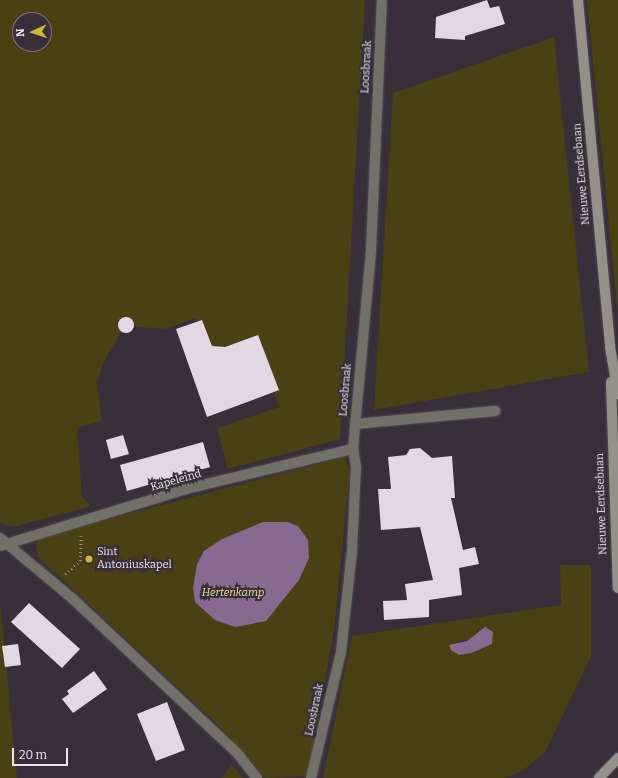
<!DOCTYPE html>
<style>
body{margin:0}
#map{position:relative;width:618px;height:778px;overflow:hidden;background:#372f39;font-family:Bitter,serif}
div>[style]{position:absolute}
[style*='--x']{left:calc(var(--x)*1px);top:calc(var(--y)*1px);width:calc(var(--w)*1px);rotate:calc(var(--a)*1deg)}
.green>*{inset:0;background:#494014}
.water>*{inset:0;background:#88698f}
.building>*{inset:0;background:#e2d7e4}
.round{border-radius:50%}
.path>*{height:2.5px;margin-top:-1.25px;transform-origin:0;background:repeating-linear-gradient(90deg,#918b93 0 1px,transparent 0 4px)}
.roads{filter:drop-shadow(0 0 1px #544c56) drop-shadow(0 0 1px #544c56)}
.minor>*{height:10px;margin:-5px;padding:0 5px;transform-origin:5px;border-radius:5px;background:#717069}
.secondary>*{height:10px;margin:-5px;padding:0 5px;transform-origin:5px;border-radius:5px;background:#949288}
.dots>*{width:11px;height:11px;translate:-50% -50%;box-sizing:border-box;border:2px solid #372f39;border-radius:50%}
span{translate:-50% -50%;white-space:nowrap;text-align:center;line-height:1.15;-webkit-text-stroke:4px #372f39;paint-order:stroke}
.street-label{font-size:11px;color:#ebe6ec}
.poi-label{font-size:11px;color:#ebe6ec}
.left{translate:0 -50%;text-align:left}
.park-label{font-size:11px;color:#efe094;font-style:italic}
.north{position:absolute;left:12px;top:12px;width:40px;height:40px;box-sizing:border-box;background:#372f39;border:1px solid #7f7881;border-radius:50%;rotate:267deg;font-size:11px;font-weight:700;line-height:16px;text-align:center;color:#ebe6ec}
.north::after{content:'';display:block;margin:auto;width:14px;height:18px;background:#cfb837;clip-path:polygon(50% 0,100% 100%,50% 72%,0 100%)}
.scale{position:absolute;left:12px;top:748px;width:56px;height:18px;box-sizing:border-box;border:2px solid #ebe6ec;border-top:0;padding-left:5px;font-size:12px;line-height:14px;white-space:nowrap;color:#ebe6ec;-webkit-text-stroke:3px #372f39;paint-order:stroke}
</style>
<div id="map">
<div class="green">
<i style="clip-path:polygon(evenodd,0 0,365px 0,340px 439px,228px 469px,217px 428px,279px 407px,257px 345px,210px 361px,196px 318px,165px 329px,125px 326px,103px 363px,97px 384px,102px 421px,77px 428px,82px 497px,91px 506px,17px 526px,7px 526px,0 522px,0 0,20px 20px,44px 20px,44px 44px,20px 44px,20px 20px)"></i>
<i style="clip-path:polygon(587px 0,618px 0,618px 312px,611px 246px)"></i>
<i style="clip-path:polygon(554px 37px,589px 372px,374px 410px,393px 93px)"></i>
<i style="clip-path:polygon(344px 457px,350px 469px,334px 631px,308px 776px,265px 778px,219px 726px,38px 557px,36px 543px,44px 536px)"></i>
<i style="clip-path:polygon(evenodd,560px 565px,591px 565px,591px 657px,545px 752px,521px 772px,504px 778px,323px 778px,352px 636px,561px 605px,560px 565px,479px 628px,471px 653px,454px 642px,471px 639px,479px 628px)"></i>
<i style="clip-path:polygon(0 602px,17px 778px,0 778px)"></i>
<i style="clip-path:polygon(232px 765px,243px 778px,221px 778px)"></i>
</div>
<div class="water">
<i style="clip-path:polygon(263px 522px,287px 522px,298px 526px,308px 540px,309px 558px,299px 580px,266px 621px,235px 627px,215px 620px,195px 602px,193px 588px,197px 564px,204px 551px,222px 539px)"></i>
<i style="clip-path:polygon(485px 627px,493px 632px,492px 644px,471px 653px,459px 655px,451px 650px,449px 645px,467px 641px)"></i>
</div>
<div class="building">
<i style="clip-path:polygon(487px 0,490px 8px,499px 6px,505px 24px,465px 36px,465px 40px,435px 38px,436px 17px)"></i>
<i class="round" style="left:118px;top:317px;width:16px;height:16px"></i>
<i style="clip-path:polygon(202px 320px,212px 346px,225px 347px,258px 335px,279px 390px,207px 417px,176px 329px)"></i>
<i style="clip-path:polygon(123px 435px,129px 454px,111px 459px,106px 440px)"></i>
<i style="clip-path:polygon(203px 442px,210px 467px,127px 491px,120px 465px)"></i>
<i style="clip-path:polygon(420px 448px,432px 458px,452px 456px,455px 498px,451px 498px,463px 550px,475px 547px,479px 564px,459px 568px,462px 595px,429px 600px,429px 617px,384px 620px,383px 601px,407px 600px,405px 584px,433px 580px,420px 527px,381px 530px,378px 489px,391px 489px,388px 457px,406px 455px,410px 449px)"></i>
<i style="clip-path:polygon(29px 603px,80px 649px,62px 668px,11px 622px)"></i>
<i style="clip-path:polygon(18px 644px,21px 665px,5px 667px,2px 646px)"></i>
<i style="clip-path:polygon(94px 671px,107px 689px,73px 713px,62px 699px,69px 694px,67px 691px)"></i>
<i style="clip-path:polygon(167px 702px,185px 750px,156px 761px,137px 714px)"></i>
</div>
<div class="path">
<i style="--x:65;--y:574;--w:20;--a:-41"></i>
<i style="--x:80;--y:561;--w:25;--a:-88"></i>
</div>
<div class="roads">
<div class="minor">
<i style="--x:355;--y:424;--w:141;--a:-5.3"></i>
<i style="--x:0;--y:538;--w:95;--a:39.9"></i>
<i style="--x:73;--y:599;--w:226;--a:43.2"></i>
<i style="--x:238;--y:754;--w:31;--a:52"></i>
<i style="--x:0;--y:546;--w:195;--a:-17"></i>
<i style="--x:186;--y:489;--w:172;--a:-13.5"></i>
<i style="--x:311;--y:778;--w:130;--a:-76.6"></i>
<i style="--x:341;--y:652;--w:102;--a:-83.8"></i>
<i style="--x:352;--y:551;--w:84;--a:-87.3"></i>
<i style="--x:356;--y:467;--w:18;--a:-99"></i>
<i style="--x:353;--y:449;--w:200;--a:-84.8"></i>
<i style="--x:371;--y:250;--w:250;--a:-87.5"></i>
</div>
<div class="secondary">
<i style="--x:578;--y:0;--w:348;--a:84.7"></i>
<i style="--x:610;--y:347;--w:48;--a:80.3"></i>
<i style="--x:611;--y:382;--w:206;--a:88.1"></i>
<i style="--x:599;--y:778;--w:28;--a:-46"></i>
</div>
</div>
<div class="dots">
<i style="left:89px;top:559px;background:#cfb837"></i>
</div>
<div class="street-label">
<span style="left:367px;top:67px;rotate:-87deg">Loosbraak</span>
<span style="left:582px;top:174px;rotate:-95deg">Nieuwe Eerdsebaan</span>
<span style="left:346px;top:390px;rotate:-85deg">Loosbraak</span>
<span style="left:176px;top:481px;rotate:-16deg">Kapeleind</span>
<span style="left:602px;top:504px;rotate:-92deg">Nieuwe Eerdsebaan</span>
<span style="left:315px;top:710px;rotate:-78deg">Loosbraak</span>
</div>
<div class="poi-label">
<span class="left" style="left:97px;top:559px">Sint<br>Antoniuskapel</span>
</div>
<div class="park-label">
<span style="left:233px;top:593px">Hertenkamp</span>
</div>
<div class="north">N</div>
<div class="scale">20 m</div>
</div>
